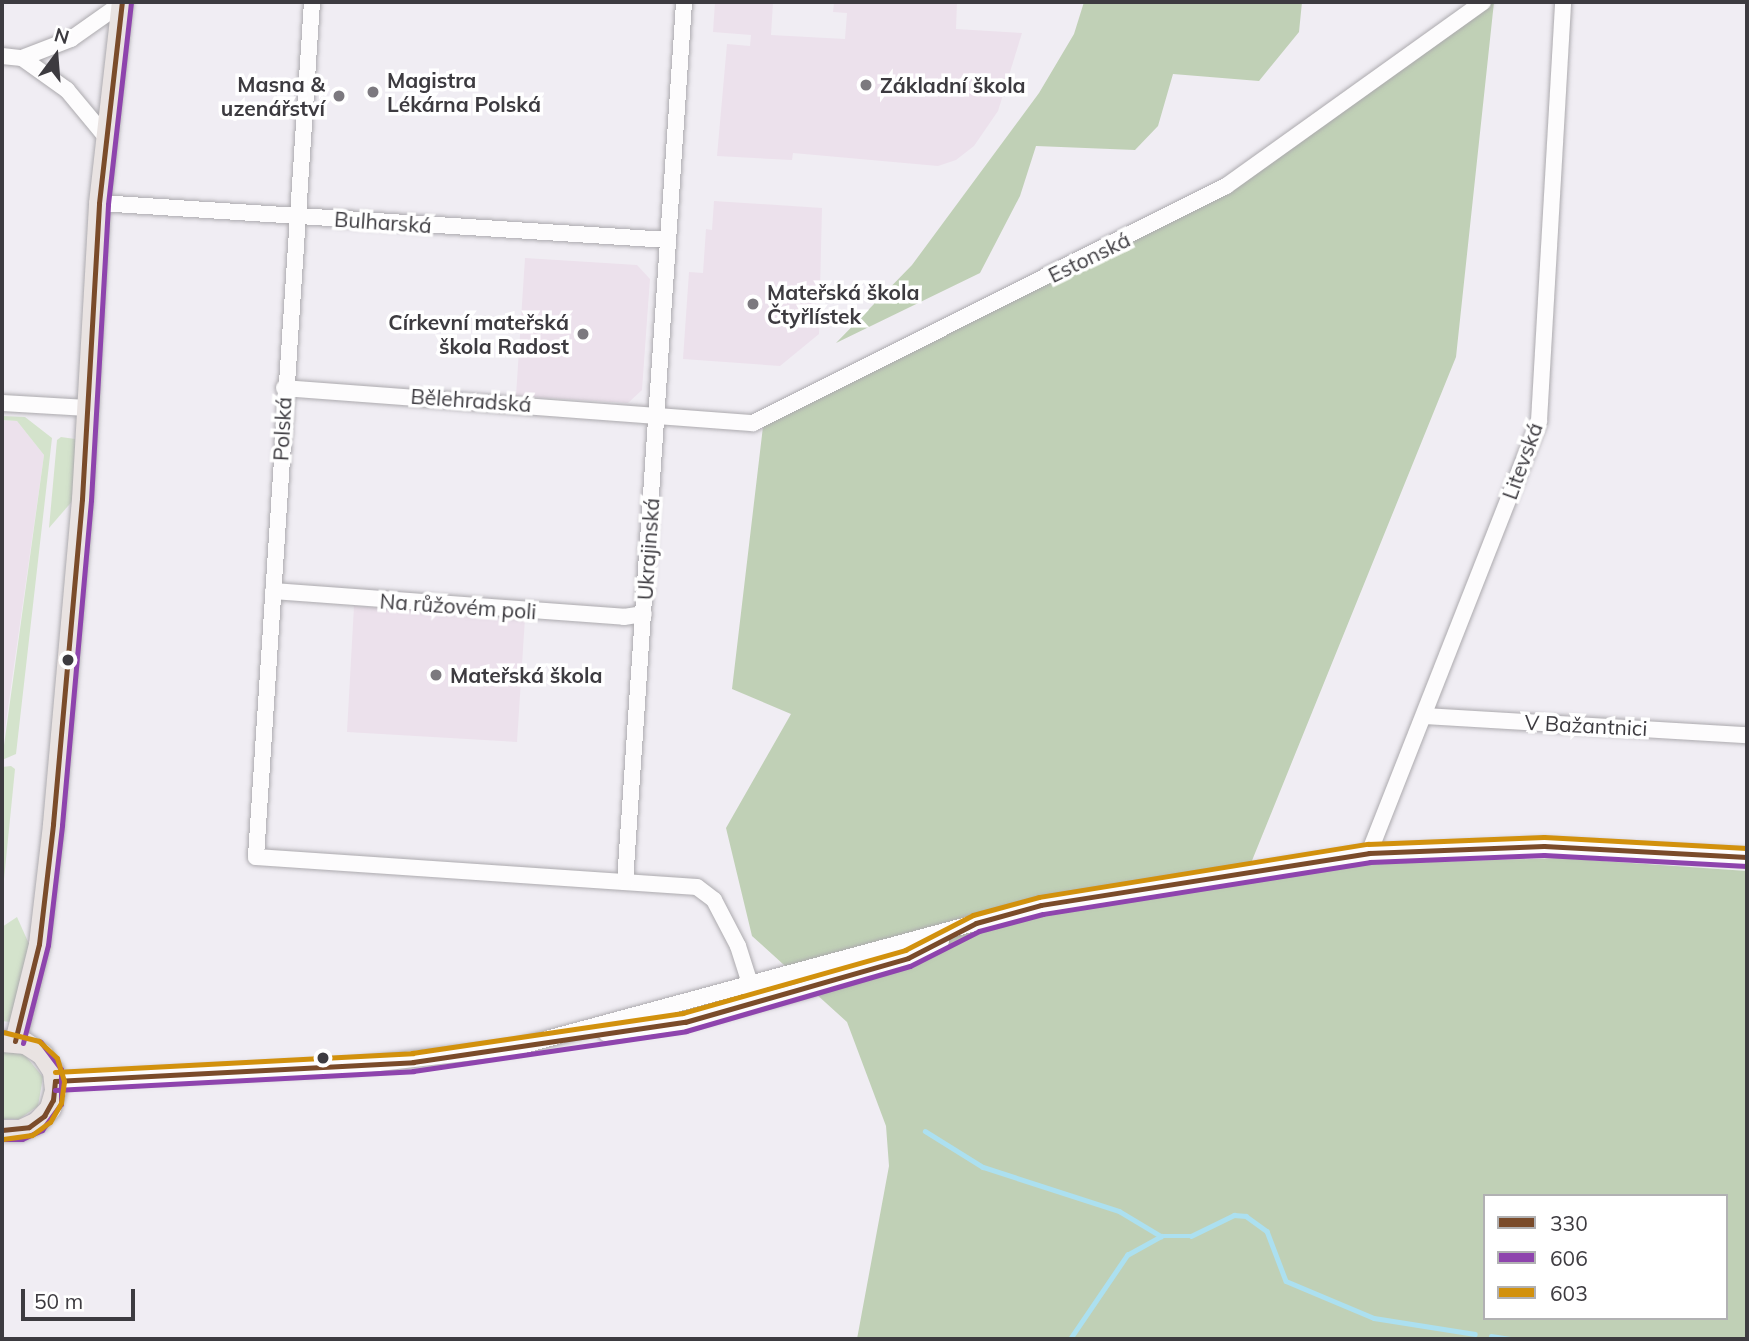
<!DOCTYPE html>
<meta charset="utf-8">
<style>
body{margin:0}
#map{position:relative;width:1749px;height:1341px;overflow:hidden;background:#f0edf3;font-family:Mulish,sans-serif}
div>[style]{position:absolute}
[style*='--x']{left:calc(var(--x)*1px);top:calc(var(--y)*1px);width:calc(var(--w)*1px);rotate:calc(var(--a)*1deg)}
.education>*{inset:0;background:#ece1ec}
.green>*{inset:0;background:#d4e3cc}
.forest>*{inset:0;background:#c0d0b6}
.stream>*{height:4.5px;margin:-2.25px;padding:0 2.25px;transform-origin:2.25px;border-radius:2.25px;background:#ace0f0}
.roads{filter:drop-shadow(0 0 2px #acaaae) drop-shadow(0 0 2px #acaaae)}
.minor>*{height:16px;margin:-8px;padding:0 8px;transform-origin:8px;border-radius:8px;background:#fdfcfd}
.major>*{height:21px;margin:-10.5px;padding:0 10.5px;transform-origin:10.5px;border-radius:10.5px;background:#e9e3e2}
.bus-1>*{height:5px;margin:-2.5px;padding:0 2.5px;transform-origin:2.5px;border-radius:2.5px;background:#7a4b2a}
.bus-2>*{height:5px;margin:-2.5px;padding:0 2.5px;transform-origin:2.5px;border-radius:2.5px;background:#8e44ad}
.bus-3>*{height:5px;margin:-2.5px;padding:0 2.5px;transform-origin:2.5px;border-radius:2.5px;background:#d2910d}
.dots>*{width:19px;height:19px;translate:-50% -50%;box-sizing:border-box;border:4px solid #fff;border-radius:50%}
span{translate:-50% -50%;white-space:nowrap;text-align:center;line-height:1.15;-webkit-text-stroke:7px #fff;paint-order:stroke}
.poi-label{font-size:21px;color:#3d3b40;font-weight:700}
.left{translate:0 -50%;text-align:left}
.right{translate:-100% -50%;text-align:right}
.street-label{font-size:21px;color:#3d3b40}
.frame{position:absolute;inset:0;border:4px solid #3d3b40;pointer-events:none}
.legend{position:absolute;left:1483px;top:1194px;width:245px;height:126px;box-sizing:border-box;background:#fff;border:2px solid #b1b1b3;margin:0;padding:9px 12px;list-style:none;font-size:21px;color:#3d3b40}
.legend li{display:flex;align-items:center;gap:14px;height:35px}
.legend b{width:35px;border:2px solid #b1b1b3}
.north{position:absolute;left:21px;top:21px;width:70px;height:70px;-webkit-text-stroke:5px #fff;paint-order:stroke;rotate:16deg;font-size:19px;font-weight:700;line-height:28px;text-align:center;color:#3d3b40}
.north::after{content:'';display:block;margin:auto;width:24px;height:32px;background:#3d3b40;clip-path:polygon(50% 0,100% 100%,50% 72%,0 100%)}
.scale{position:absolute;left:21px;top:1289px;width:114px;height:32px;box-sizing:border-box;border:4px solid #3d3b40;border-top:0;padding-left:9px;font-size:21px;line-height:24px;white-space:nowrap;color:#3d3b40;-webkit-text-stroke:5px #fff;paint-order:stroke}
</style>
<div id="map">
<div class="education">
<i style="clip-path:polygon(715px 2px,773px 2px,771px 35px,845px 39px,847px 13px,833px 12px,834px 2px,957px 2px,956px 29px,1022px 33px,998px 111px,974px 146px,956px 160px,938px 166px,793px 153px,792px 160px,717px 156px,727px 44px,750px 46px,751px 35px,713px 32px)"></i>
<i style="clip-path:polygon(714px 201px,822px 208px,819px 334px,780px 366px,683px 359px,689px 272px,703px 273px,706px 229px,712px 230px)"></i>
<i style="clip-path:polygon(525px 258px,637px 265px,650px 279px,642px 390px,628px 403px,516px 396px)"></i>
<i style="clip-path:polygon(2px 420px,17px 421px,44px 455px,2px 750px)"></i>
<i style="clip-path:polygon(354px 606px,525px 618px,517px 742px,347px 732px)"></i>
</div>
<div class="green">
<i style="clip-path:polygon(2px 416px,25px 417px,52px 438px,16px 754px,2px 760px,44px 455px,17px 421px,2px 420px)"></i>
<i style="clip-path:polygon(61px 437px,75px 439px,75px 498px,49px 528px,57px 440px)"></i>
<i style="clip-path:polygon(11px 766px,15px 769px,2px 899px,2px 767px)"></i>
<i style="clip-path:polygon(17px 917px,29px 944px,10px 1022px,2px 1021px,2px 927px)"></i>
<i style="clip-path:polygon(2px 1052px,24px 1054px,43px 1077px,38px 1106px,19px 1119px,2px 1119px)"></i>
</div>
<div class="forest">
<i style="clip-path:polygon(1084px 2px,1302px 2px,1299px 32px,1259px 81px,1173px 74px,1158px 126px,1135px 150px,1036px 146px,1020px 196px,980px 273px,836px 343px,912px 265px,1039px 93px,1074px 34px)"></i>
<i style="clip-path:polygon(evenodd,1494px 2px,1456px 357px,1249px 868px,1559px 858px,1747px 871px,1747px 1339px,857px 1339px,889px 1166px,886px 1126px,847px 1022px,752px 936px,726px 828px,791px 714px,732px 689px,764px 418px,1227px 194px,1494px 2px,1485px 1196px,1726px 1196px,1726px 1318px,1485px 1318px,1485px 1196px)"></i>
</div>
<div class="stream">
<i style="--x:925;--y:1131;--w:68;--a:31.8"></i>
<i style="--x:983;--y:1167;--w:143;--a:17.9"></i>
<i style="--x:1119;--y:1211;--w:49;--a:30.8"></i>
<i style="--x:1161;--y:1236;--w:30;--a:0"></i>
<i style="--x:1191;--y:1236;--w:48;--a:-26"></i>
<i style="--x:1234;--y:1215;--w:12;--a:5"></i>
<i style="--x:1246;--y:1216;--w:26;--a:36"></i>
<i style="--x:1267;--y:1231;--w:53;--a:69.2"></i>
<i style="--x:1286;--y:1281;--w:95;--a:22.8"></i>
<i style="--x:1374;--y:1318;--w:102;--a:9"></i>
<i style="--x:1491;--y:1336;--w:19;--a:9"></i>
<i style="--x:1070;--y:1339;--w:102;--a:-55.8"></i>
<i style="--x:1127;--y:1255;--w:39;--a:-29"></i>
</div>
<div class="roads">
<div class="minor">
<i style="--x:312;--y:2;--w:857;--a:93.75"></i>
<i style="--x:256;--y:857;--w:442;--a:3.9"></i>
<i style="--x:697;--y:887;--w:21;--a:37"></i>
<i style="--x:714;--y:900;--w:52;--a:62.4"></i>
<i style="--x:738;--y:946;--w:49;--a:72.3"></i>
<i style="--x:753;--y:993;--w:20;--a:18"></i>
<i style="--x:2;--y:56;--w:20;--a:6"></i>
<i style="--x:22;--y:58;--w:53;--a:-21.2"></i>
<i style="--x:71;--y:39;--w:62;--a:-35.2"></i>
<i style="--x:22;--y:58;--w:55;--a:35.4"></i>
<i style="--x:67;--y:90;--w:61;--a:50.3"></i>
<i style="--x:99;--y:203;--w:570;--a:3.72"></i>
<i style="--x:284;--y:388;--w:470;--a:4.3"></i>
<i style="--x:753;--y:423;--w:529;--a:-26.61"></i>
<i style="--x:1226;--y:186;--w:316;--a:-35.6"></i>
<i style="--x:2;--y:403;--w:86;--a:3.3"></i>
<i style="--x:273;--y:591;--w:352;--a:4.2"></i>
<i style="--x:624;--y:617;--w:20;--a:-9"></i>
<i style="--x:1424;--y:716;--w:324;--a:3.4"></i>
<i style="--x:1369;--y:853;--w:464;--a:-68.5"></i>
<i style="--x:1539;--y:421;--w:420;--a:-86.7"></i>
<i style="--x:625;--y:882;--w:882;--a:-86.16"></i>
<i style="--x:606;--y:1033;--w:80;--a:-7.9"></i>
<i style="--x:685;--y:1022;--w:120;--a:-15"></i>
<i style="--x:801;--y:991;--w:112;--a:-17.1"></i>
<i style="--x:908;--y:958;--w:37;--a:-27"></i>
<i style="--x:55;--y:1081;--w:290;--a:-2.8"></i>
<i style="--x:345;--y:1067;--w:173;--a:-6.6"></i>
<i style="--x:517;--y:1047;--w:543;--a:-15.16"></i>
<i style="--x:1041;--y:905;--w:332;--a:-9"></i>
<i style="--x:1369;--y:853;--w:175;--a:-2.3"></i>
<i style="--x:1544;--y:846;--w:203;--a:3.1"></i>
</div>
<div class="major">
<i style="--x:15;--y:1041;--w:100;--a:-76.1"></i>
<i style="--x:39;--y:944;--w:121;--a:-83.3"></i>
<i style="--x:53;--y:824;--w:326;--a:-84.9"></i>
<i style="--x:82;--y:499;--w:296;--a:-86.7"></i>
<i style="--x:99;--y:203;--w:202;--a:-83.5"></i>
<i style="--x:2;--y:1130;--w:18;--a:0"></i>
<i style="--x:20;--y:1130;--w:19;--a:-25"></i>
<i style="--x:37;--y:1122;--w:19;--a:-47"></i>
<i style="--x:50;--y:1108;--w:19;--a:-74"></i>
<i style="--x:55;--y:1090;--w:19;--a:-96"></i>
<i style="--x:53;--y:1071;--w:20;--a:-123"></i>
<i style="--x:42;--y:1054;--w:20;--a:-147"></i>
<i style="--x:25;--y:1043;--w:23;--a:-175"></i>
</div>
</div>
<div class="bus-1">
<i style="--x:15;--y:1041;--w:100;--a:-76.1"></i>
<i style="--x:39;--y:944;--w:121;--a:-83.3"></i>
<i style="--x:53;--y:824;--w:326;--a:-84.9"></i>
<i style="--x:82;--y:499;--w:296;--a:-86.7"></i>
<i style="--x:99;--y:203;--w:202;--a:-83.5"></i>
<i style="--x:55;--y:1081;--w:359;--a:-3"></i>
<i style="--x:413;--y:1062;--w:275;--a:-8.4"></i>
<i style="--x:685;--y:1022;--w:232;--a:-16"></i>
<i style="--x:908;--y:958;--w:76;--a:-27.2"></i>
<i style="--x:976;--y:923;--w:67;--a:-15.5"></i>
<i style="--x:1041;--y:905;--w:332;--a:-9"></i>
<i style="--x:1369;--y:853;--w:175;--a:-2.3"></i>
<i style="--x:1544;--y:846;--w:203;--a:3.1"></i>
<i style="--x:2;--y:1130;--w:27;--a:-6"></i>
<i style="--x:29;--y:1127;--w:19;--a:-36"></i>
<i style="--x:44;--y:1116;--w:18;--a:-61"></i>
<i style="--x:53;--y:1100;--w:19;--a:-84"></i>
</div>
<div class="bus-2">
<i style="--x:23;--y:1043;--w:101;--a:-75.7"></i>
<i style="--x:48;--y:945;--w:121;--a:-83.3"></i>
<i style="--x:62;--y:825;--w:326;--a:-84.9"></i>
<i style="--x:91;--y:500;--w:296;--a:-86.7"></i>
<i style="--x:108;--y:204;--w:202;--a:-83.5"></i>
<i style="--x:55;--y:1090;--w:359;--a:-3"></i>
<i style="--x:413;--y:1071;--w:276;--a:-8.3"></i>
<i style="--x:686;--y:1031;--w:233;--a:-16.2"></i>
<i style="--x:910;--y:966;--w:77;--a:-26.9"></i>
<i style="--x:979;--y:931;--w:66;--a:-14.9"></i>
<i style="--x:1043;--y:914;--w:331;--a:-9"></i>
<i style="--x:1370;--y:862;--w:174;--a:-2.3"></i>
<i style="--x:1544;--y:855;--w:203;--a:3.1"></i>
<i style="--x:2;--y:1139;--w:20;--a:0"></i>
<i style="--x:22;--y:1139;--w:22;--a:-24"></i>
<i style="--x:42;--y:1130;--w:32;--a:-54"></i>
<i style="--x:61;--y:1104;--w:35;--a:-90"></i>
<i style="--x:61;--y:1069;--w:34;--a:-127"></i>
</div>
<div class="bus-3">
<i style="--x:55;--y:1072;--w:358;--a:-3"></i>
<i style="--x:412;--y:1053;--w:274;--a:-8.4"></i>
<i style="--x:683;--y:1013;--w:231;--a:-15.8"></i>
<i style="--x:905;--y:950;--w:76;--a:-27.2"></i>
<i style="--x:973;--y:915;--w:68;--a:-15.3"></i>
<i style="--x:1039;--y:897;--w:333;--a:-9.2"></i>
<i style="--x:1368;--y:844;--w:176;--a:-2.3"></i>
<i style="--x:1544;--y:837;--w:203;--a:3.1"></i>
<i style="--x:3;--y:1139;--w:29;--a:-8"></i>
<i style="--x:32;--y:1135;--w:22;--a:-36"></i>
<i style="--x:50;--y:1122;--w:22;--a:-60"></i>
<i style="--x:61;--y:1103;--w:22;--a:-82"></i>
<i style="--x:64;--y:1081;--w:24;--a:-107"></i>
<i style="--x:57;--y:1058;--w:25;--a:-137"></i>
<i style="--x:39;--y:1041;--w:36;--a:-166"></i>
</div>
<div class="dots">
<i style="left:866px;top:85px;background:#7c797f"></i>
<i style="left:373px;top:92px;background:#7c797f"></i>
<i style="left:339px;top:96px;background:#7c797f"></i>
<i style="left:753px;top:304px;background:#7c797f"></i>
<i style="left:583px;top:334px;background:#7c797f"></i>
<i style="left:68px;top:660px;background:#3d3b40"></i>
<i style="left:436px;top:675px;background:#7c797f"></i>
<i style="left:323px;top:1058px;background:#3d3b40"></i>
</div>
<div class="poi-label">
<span class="left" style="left:387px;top:92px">Magistra<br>Lékárna Polská</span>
<span class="right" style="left:325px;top:96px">Masna &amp;<br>uzenářství</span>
<span class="left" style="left:880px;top:85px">Základní škola</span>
<span class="left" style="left:767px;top:304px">Mateřská škola<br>Čtyřlístek</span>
<span class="right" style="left:569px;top:334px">Církevní mateřská<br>škola Radost</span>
<span class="left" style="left:450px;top:675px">Mateřská škola</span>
</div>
<div class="street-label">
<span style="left:383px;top:222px;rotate:4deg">Bulharská</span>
<span style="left:1089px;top:257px;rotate:-26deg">Estonská</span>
<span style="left:471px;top:400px;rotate:4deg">Bělehradská</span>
<span style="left:282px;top:429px;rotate:-87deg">Polská</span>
<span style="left:1522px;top:461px;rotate:-70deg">Litevská</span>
<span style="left:648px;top:549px;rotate:-86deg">Ukrajinská</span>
<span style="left:458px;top:606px;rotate:4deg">Na růžovém poli</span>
<span style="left:1586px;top:725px;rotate:3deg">V Bažantnici</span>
</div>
<div class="frame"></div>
<ul class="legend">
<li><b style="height:9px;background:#7a4b2a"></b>330</li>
<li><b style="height:9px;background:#8e44ad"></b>606</li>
<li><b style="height:9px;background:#d2910d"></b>603</li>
</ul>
<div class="north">N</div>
<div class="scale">50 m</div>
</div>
